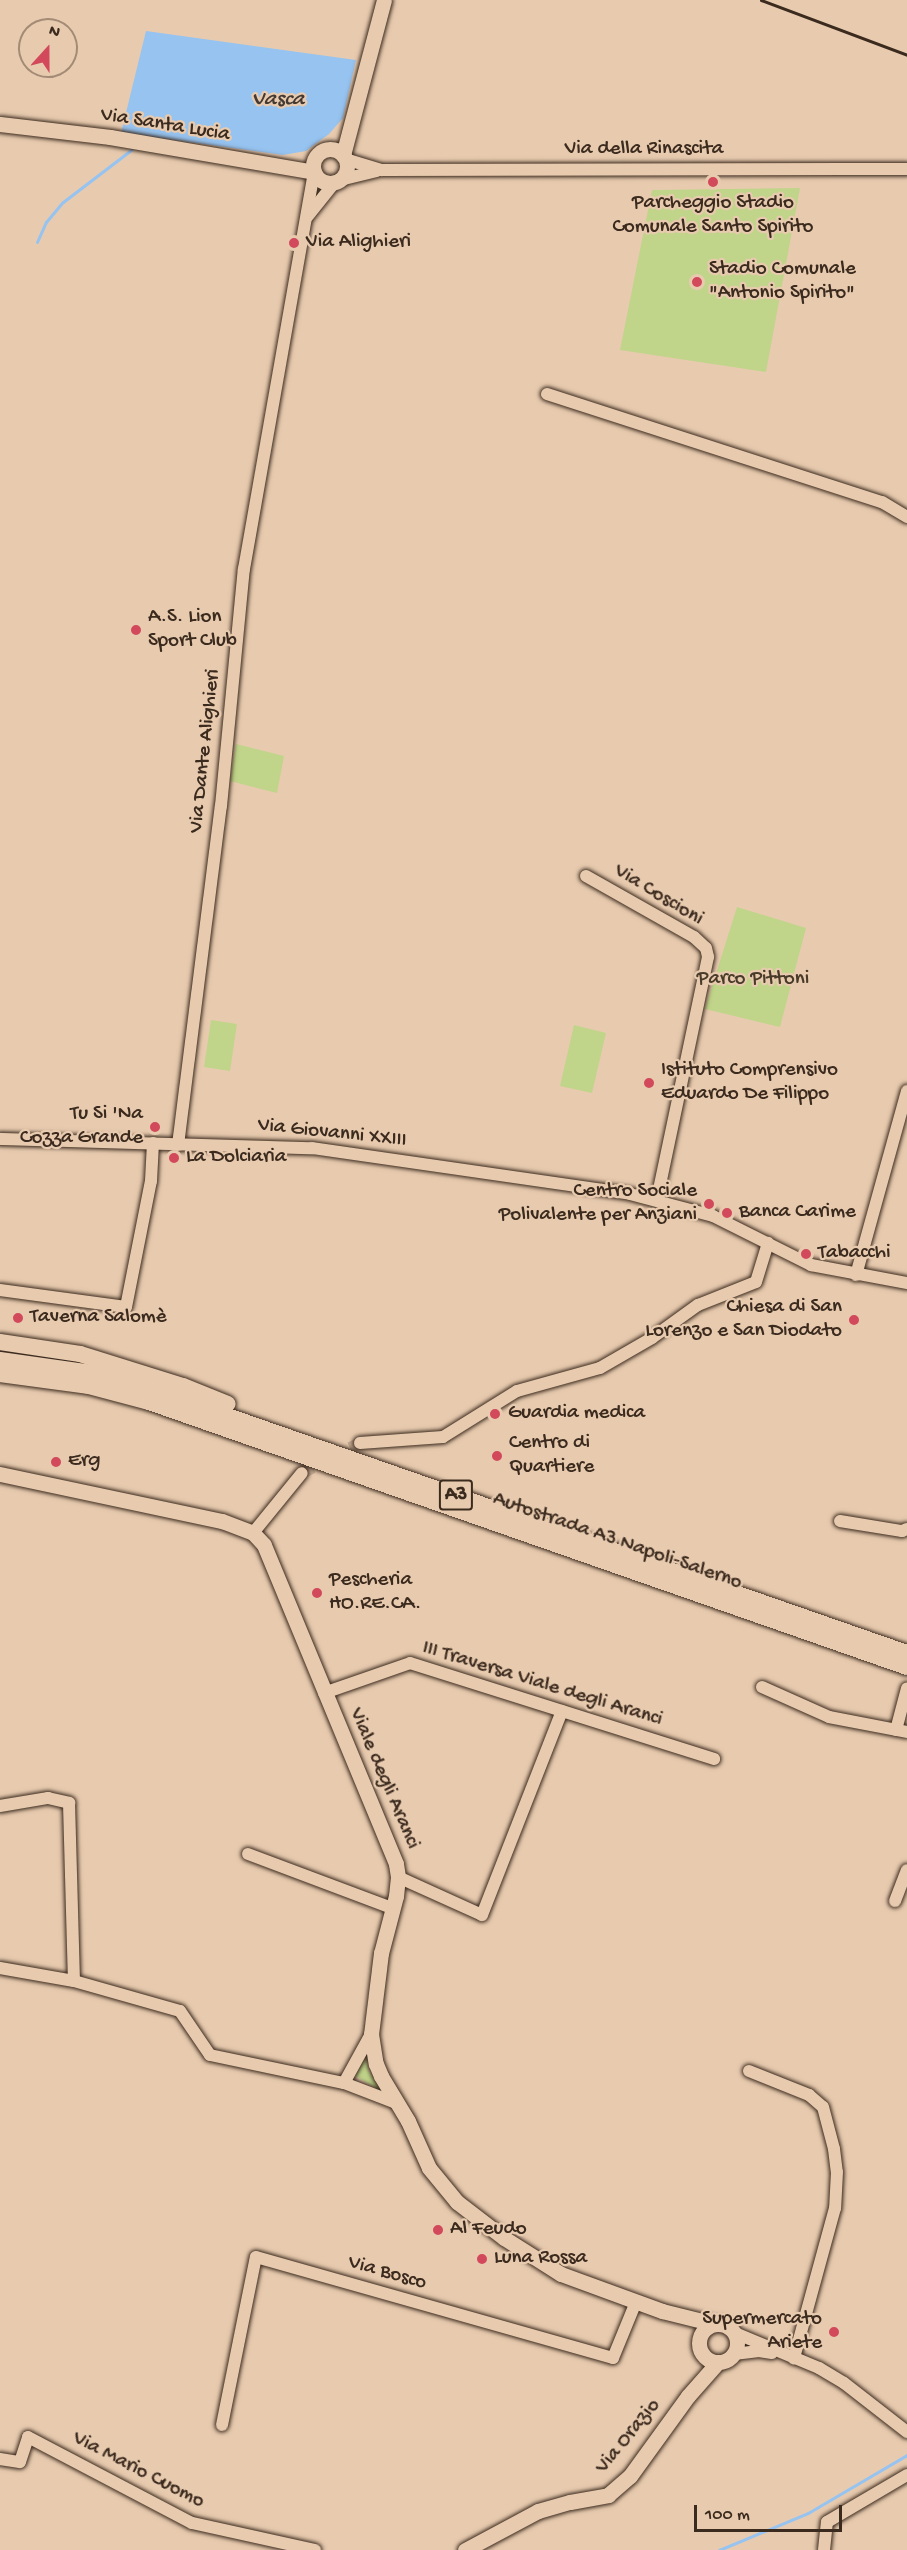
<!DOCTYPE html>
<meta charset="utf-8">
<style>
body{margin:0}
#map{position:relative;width:907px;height:2550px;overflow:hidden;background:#e8cbaf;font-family:"Gochi Hand",sans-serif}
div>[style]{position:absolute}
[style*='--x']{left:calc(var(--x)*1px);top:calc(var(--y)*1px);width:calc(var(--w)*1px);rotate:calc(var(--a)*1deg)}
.green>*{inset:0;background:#c0d48a}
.water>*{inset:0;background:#96c3f0}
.stream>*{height:3px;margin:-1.5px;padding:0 1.5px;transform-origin:1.5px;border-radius:1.5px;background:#96c3f0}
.minor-tunnel>*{height:12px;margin-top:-6px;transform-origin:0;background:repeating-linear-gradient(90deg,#c5ab92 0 12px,transparent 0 18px)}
.roads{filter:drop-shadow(0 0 2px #3b2a1e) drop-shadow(0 0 2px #3b2a1e)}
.minor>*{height:12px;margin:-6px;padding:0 6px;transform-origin:6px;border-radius:6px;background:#e8cbaf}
.major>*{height:15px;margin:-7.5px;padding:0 7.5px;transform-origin:7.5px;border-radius:7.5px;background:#e8cbaf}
.major>.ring{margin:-7.5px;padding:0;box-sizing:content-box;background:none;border:15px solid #e8cbaf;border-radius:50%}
.highway>*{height:16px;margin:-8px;padding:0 8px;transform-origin:8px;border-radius:8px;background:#e8cbaf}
.rail>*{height:3px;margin:-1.5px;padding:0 1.5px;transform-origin:1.5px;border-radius:1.5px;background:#3b2a1e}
.dots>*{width:16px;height:16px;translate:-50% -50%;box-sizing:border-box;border:3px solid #e8cbaf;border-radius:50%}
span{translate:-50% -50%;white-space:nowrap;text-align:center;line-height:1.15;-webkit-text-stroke:4.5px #e8cbaf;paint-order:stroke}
.shield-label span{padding:2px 4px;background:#e8cbaf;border:2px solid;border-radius:4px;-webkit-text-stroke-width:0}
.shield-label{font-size:20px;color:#3b2a1e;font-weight:700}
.street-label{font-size:21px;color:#3b2a1e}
.poi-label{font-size:21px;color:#3b2a1e}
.left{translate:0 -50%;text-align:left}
.right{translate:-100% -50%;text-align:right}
.park-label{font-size:21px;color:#483b29}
.water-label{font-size:22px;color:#443933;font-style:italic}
.north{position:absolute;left:18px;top:18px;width:60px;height:60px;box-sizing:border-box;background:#e8cbaf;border:2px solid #a38b75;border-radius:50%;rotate:21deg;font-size:16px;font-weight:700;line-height:24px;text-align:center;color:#3b2a1e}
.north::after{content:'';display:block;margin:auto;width:21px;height:27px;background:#d1495b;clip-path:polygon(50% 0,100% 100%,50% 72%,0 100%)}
.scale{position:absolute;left:694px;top:2505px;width:148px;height:27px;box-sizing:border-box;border:3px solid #3b2a1e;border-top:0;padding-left:8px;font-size:18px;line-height:21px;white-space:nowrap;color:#3b2a1e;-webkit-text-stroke:4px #e8cbaf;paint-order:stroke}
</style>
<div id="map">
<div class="green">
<i style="clip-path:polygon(800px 188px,766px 372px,620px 350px,652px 190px)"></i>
<i style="clip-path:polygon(236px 744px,284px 756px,277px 793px,230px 781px)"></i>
<i style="clip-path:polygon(737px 907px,806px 928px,780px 1027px,705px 1009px)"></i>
<i style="clip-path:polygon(211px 1020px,237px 1024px,230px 1071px,204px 1067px)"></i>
<i style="clip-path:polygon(574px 1025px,606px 1033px,592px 1093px,560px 1086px)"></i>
<i style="clip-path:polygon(365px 2050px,369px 2071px,379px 2086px,377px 2089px,354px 2075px)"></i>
</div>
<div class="water">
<i style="clip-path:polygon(146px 31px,356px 60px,343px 118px,329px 134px,306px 151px,283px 155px,121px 133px)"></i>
</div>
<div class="stream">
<i style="--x:37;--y:242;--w:22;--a:-66"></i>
<i style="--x:46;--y:222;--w:26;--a:-50"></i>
<i style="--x:63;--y:202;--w:86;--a:-37.4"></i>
<i style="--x:719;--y:2550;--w:96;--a:-22.6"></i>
<i style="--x:808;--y:2513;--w:115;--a:-30.4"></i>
</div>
<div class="minor-tunnel">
<i style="--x:302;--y:1473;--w:65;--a:-27.3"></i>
</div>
<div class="roads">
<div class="minor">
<i style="--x:345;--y:159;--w:38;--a:17"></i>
<i style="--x:381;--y:170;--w:526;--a:-0.11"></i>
<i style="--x:340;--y:180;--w:38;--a:-14"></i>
<i style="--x:307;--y:217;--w:45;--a:-51.3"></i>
<i style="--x:547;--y:394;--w:352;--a:17.9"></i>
<i style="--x:882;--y:502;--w:29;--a:31"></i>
<i style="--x:586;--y:876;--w:124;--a:29.5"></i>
<i style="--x:694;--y:937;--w:16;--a:43"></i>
<i style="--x:706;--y:948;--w:9;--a:77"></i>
<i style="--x:708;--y:957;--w:247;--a:101.9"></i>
<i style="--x:0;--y:1139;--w:312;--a:1.7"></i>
<i style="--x:312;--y:1148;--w:321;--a:8.2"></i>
<i style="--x:630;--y:1194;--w:86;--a:14.8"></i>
<i style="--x:713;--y:1216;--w:110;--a:26.6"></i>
<i style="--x:811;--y:1265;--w:98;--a:10.6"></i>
<i style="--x:178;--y:1145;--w:342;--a:-82.8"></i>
<i style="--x:221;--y:806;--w:238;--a:-84.5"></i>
<i style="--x:244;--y:569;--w:403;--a:-80"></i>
<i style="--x:856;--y:1275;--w:191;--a:-74.5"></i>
<i style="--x:0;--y:1290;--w:127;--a:7.7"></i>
<i style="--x:126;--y:1307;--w:128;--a:-78.8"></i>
<i style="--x:151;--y:1181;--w:38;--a:-87"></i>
<i style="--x:360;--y:1443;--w:83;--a:-4.1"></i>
<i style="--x:443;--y:1437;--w:87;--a:-31.9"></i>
<i style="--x:517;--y:1391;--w:86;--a:-15.5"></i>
<i style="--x:600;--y:1368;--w:60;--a:-30"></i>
<i style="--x:652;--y:1338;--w:57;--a:-35.7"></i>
<i style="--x:698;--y:1305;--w:62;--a:-21.6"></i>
<i style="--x:756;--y:1282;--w:41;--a:-72.9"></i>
<i style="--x:840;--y:1521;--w:63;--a:9.2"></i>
<i style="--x:902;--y:1531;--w:5;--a:-22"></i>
<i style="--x:253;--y:1533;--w:77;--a:-50.8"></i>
<i style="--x:762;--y:1687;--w:73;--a:24.1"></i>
<i style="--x:829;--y:1717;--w:79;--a:10.9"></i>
<i style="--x:324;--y:1693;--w:91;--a:-19.2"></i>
<i style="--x:410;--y:1663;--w:319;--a:17.5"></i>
<i style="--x:896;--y:1730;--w:43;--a:-75.3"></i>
<i style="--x:0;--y:1806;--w:49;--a:-9.5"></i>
<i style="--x:48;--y:1798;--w:22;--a:13"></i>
<i style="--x:69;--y:1803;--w:178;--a:88.4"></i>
<i style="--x:74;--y:1981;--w:110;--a:15.8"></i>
<i style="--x:180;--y:2011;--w:53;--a:55.7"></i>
<i style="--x:210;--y:2055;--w:137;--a:11.8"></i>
<i style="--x:248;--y:1854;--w:154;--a:20.6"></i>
<i style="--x:398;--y:1877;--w:92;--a:24.3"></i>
<i style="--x:482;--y:1915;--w:219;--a:-68.6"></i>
<i style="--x:895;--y:1901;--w:33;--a:-69"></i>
<i style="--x:0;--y:1968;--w:75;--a:10"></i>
<i style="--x:371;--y:2034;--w:56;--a:118.9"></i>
<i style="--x:344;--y:2083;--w:59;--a:20.9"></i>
<i style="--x:749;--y:2071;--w:65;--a:21.8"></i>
<i style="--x:809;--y:2095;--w:18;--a:41"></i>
<i style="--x:823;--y:2107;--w:43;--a:75.3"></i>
<i style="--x:834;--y:2149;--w:23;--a:83"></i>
<i style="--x:837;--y:2172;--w:36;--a:93"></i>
<i style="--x:835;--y:2208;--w:156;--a:105.3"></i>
<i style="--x:735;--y:2333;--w:91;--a:22.6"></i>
<i style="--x:819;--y:2368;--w:29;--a:31"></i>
<i style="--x:844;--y:2383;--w:80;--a:37.9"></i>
<i style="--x:734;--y:2354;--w:25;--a:-7"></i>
<i style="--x:759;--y:2351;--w:13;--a:9"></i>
<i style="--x:222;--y:2425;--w:171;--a:-78.6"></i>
<i style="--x:256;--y:2257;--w:371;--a:15.8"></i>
<i style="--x:613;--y:2358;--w:61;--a:-67.7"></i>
<i style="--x:0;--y:2459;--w:20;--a:9"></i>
<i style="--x:20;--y:2462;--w:26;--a:-72"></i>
<i style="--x:28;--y:2437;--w:185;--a:27.7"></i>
<i style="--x:192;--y:2523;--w:126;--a:12.4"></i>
<i style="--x:824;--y:2550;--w:28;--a:-84"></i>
<i style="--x:827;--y:2522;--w:93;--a:-30.4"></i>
</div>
<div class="major">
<i style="--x:0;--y:124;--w:111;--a:6.7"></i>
<i style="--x:110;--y:137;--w:207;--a:9.7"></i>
<i class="ring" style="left:313px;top:149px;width:19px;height:19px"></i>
<i style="--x:343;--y:155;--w:160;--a:-75.2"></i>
<i style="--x:0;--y:1474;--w:227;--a:12"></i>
<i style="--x:222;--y:1521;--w:33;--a:21"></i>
<i style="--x:253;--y:1533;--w:16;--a:47"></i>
<i style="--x:264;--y:1545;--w:345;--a:67.5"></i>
<i style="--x:396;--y:1864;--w:13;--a:81"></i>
<i style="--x:398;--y:1877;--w:19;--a:96"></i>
<i style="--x:396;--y:1896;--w:59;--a:104.7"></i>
<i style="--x:381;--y:1953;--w:82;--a:97"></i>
<i style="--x:371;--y:2034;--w:30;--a:81"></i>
<i style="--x:376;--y:2064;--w:13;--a:67"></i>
<i style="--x:381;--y:2076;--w:52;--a:59"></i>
<i style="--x:408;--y:2121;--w:51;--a:65.9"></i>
<i style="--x:429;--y:2168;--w:44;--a:50.5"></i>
<i style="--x:457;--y:2202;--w:59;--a:37.5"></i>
<i style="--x:504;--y:2238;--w:67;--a:32.3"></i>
<i style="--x:561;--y:2274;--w:108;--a:20.1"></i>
<i style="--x:662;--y:2311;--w:54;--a:14"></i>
<i class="ring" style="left:699px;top:2324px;width:23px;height:23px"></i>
<i style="--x:465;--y:2550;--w:83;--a:-28.1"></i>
<i style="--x:538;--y:2511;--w:33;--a:-16"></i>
<i style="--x:570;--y:2502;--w:39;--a:-10"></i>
<i style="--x:608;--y:2495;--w:29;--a:-41"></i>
<i style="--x:630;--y:2476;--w:99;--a:-54.1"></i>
<i style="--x:688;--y:2396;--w:45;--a:-48.6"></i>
</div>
<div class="highway">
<i style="--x:0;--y:1342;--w:81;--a:8.5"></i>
<i style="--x:80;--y:1354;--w:108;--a:17.3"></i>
<i style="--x:183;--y:1386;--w:48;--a:21.8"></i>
<i style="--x:0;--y:1360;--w:93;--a:8"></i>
<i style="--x:92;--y:1373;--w:63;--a:15.6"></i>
<i style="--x:153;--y:1390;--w:799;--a:19.23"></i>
<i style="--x:0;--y:1374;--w:90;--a:7.7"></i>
<i style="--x:89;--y:1386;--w:62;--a:14.9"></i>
<i style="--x:149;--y:1402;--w:803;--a:19.27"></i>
</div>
</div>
<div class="rail">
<i style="--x:761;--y:0;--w:156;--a:20.6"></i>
</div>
<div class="dots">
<i style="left:713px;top:182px;background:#d1495b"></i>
<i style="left:294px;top:243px;background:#d1495b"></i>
<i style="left:697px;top:282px;background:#d1495b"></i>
<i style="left:136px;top:630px;background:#d1495b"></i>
<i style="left:649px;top:1083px;background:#d1495b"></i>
<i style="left:155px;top:1127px;background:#d1495b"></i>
<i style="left:174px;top:1158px;background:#d1495b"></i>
<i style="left:709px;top:1204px;background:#d1495b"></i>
<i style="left:727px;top:1213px;background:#d1495b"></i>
<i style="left:806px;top:1254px;background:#d1495b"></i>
<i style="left:18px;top:1318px;background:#d1495b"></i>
<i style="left:854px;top:1320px;background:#d1495b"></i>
<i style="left:495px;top:1414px;background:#d1495b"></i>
<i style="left:497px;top:1456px;background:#d1495b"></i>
<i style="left:56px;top:1462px;background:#d1495b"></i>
<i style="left:317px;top:1593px;background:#d1495b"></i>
<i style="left:438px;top:2230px;background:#d1495b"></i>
<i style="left:482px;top:2259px;background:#d1495b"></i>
<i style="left:834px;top:2332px;background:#d1495b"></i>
</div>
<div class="shield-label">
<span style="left:456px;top:1495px">A3</span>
</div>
<div class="street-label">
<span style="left:165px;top:126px;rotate:9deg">Via Santa Lucia</span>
<span style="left:644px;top:150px">Via della Rinascita</span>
<span style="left:206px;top:751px;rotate:-84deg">Via Dante Alighieri</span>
<span style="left:658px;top:896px;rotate:31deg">Via Coscioni</span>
<span style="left:332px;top:1134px;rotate:6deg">Via Giovanni XXIII</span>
<span style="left:617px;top:1542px;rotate:19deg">Autostrada A3 Napoli-Salerno</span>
<span style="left:542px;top:1685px;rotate:17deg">III Traversa Viale degli Aranci</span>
<span style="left:383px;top:1779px;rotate:67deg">Viale degli Aranci</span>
<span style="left:387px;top:2274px;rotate:16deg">Via Bosco</span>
<span style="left:629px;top:2437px;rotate:-51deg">Via Orazio</span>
<span style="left:138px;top:2471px;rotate:27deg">Via Mario Cuomo</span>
</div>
<div class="poi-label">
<span style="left:713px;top:216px">Parcheggio Stadio<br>Comunale Santo Spirito</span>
<span class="left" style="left:306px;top:243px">Via Alighieri</span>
<span class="left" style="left:709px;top:282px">Stadio Comunale<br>"Antonio Spirito"</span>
<span class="left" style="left:148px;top:630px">A.S. Lion<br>Sport Club</span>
<span class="left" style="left:661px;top:1083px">Istituto Comprensivo<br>Eduardo De Filippo</span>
<span class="right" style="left:143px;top:1127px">Tu Si 'Na<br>Cozza Grande</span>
<span class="left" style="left:186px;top:1158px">La Dolciaria</span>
<span class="right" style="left:697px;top:1204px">Centro Sociale<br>Polivalente per Anziani</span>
<span class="left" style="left:739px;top:1213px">Banca Carime</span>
<span class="left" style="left:818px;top:1254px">Tabacchi</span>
<span class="right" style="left:842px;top:1320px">Chiesa di San<br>Lorenzo e San Diodato</span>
<span class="left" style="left:30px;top:1318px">Taverna Salomè</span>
<span class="left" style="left:508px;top:1414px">Guardia medica</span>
<span class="left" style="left:509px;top:1456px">Centro di<br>Quartiere</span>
<span class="left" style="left:68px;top:1462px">Erg</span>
<span class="left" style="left:329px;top:1593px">Pescheria<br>HO.RE.CA.</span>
<span class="left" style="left:450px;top:2230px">Al Feudo</span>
<span class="left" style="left:494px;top:2259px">Luna Rossa</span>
<span class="right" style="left:822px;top:2332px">Supermercato<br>Ariete</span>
</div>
<div class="park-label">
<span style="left:753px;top:980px">Parco Pittoni</span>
</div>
<div class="water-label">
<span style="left:278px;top:101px">Vasca</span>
</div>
<div class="north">N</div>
<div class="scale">100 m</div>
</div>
